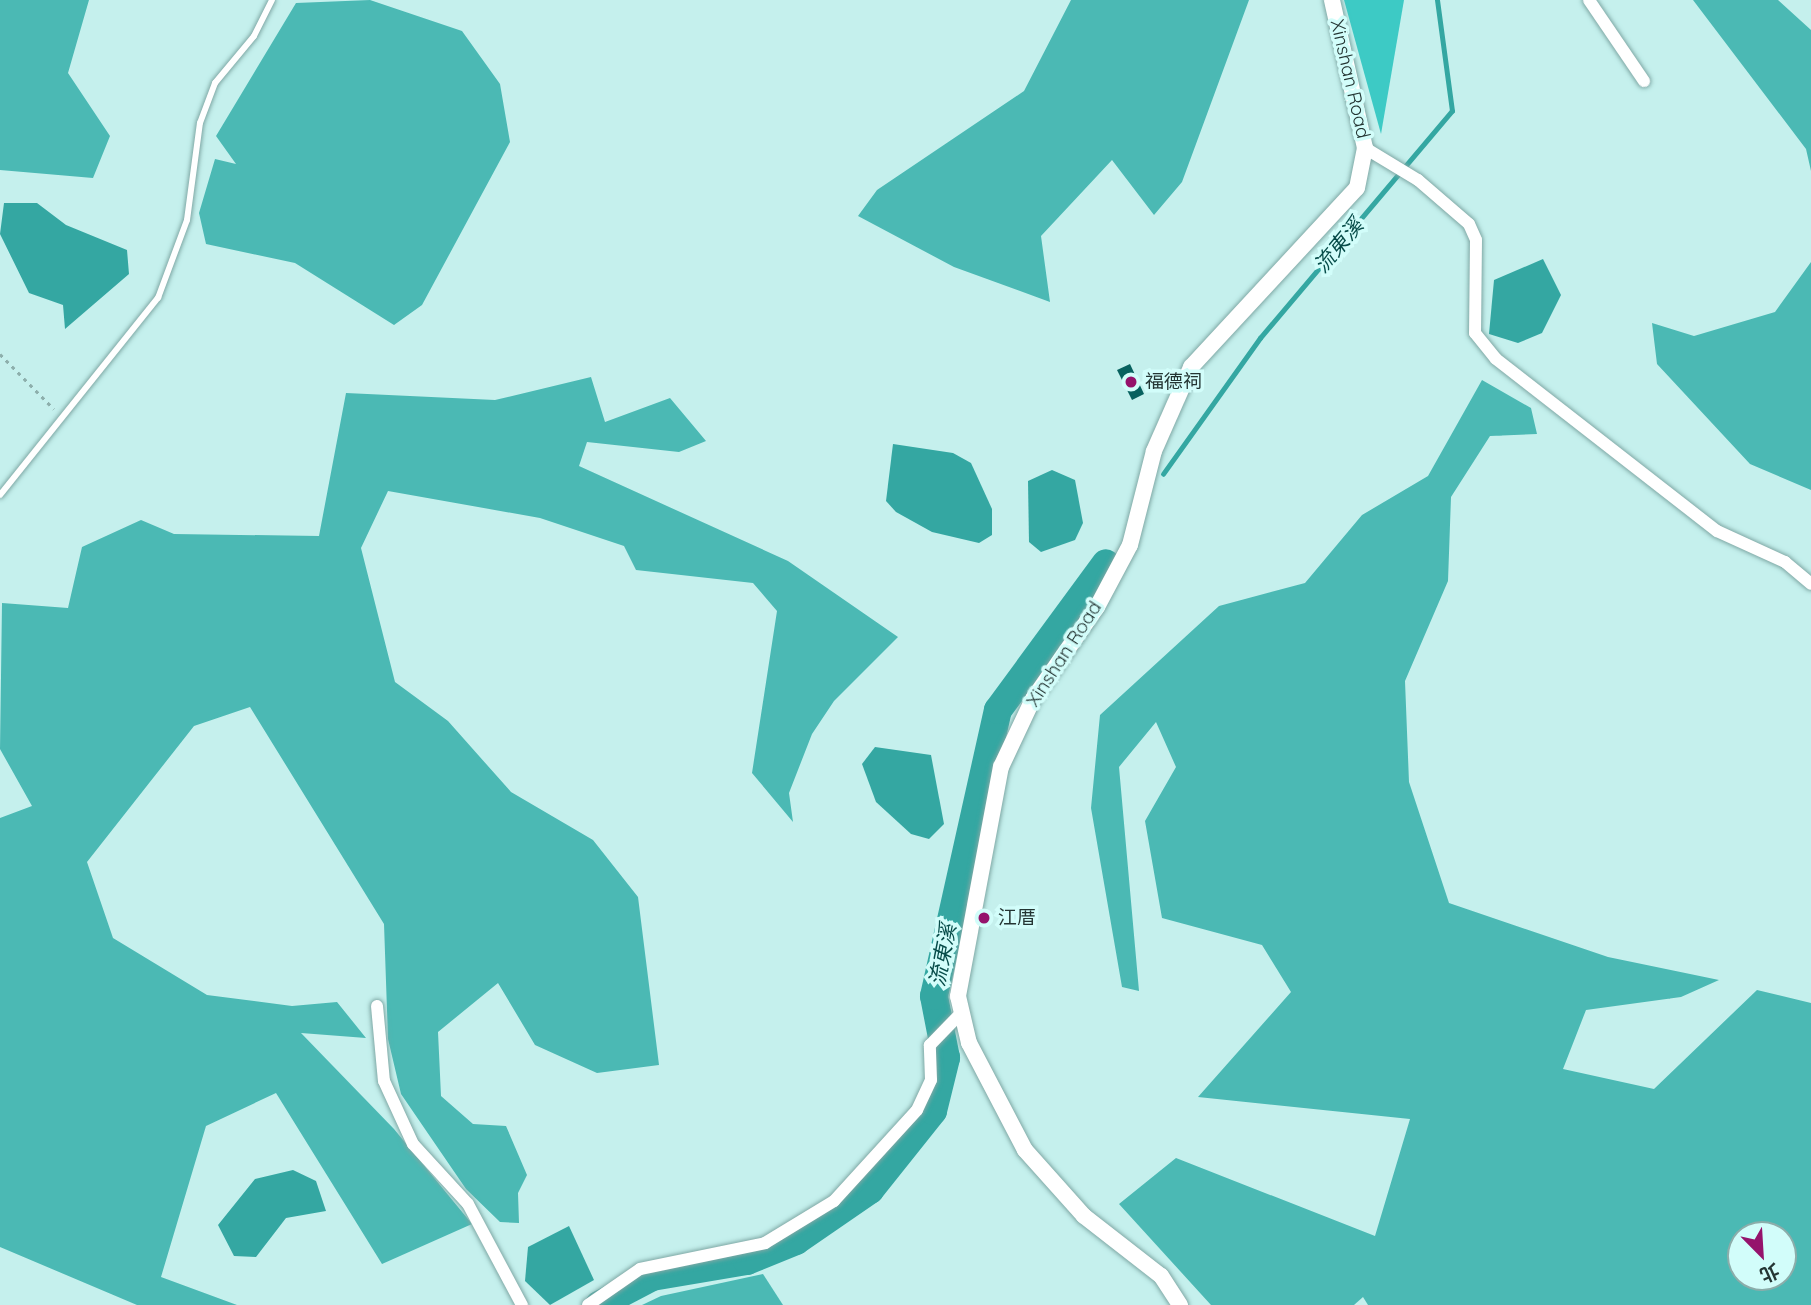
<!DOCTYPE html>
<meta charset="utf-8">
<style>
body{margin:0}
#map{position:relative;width:1811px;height:1305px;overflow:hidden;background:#c5f0ed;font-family:Quicksand,"Noto Sans TC",sans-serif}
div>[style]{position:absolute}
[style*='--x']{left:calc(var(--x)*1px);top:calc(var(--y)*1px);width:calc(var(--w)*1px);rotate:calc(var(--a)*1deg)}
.green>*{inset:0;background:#3dcac5}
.forest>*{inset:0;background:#4bb9b4}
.water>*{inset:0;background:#34a7a2}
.stream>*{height:4.5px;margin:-2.25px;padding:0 2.25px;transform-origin:2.25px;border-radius:2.25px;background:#34a7a2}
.river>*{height:28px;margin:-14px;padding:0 14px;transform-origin:14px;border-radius:14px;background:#34a7a2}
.building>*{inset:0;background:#08615f}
.path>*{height:2.5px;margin-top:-1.25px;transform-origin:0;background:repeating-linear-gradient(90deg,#8dafac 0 3.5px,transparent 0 8.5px)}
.roads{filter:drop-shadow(0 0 2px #7fa8a5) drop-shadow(0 0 2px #7fa8a5)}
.service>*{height:6px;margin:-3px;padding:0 3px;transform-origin:3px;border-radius:3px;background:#fff}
.minor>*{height:12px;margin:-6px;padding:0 6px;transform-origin:6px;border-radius:6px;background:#fff}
.tertiary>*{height:16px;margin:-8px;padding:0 8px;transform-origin:8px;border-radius:8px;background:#fff}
.dots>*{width:19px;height:19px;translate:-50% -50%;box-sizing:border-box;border:4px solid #d2fdfa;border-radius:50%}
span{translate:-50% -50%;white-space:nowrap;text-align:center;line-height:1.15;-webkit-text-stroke:7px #d2fdfa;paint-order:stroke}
.street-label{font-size:19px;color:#243533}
.poi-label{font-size:19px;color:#243533}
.left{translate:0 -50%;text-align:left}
.water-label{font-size:21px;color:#074c49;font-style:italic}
.north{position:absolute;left:1727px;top:1221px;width:70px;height:70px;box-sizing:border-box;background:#d2fdfa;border:2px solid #8cadaa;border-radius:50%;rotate:156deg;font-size:19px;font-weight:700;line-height:28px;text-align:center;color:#243533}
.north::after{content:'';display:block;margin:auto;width:24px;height:32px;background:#95136c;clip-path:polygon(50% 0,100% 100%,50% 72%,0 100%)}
</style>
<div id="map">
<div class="green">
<i style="clip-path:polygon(1344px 0,1404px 0,1381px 134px)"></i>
</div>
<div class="forest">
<i style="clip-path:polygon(0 0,89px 0,68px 73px,110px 136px,93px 178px,0 170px)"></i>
<i style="clip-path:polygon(370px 0,462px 31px,500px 84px,510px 142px,422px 305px,394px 325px,295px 263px,206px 244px,199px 213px,215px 159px,236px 164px,216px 136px,296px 3px)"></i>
<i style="clip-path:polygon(1071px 0,1249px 0,1182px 182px,1154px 215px,1112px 160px,1041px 236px,1050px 302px,954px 267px,858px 216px,877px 190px,1024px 91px)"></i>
<i style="clip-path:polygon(1693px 0,1778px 0,1811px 30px,1811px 171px,1806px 149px)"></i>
<i style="clip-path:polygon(1811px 262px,1811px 490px,1750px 464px,1657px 364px,1652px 323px,1694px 336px,1775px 312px)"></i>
<i style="clip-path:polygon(591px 377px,605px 422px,670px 398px,706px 441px,679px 452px,587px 442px,579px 466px,788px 561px,898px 637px,834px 701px,812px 734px,789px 793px,793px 822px,752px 773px,777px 611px,753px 583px,636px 570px,624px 546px,540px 518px,388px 491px,361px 548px,395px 682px,448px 721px,511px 792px,593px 840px,638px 897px,659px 1065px,597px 1073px,535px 1045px,498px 983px,438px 1032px,441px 1096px,473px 1124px,506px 1126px,527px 1175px,518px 1193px,519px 1223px,500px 1222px,466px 1189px,401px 1094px,388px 1039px,384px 924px,250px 707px,194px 726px,87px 862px,113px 938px,207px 995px,292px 1006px,337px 1002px,366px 1038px,301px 1033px,394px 1129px,472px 1224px,382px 1264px,276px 1093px,206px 1126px,161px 1277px,237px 1305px,137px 1305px,0 1247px,0 818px,32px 806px,0 749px,2px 603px,68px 608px,82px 547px,141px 520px,174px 534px,319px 536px,346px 393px,495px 400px)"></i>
<i style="clip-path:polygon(evenodd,1482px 380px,1531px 408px,1537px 434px,1490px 436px,1451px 497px,1448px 581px,1405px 681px,1409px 782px,1449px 903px,1608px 957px,1719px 980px,1681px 997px,1586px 1010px,1563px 1069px,1654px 1089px,1757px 990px,1811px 1003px,1811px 1305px,1368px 1305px,1363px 1297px,1354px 1305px,1211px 1305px,1119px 1204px,1176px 1158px,1375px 1236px,1410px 1119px,1198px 1097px,1291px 992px,1262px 945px,1162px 918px,1145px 821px,1176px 767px,1156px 722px,1119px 767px,1139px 991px,1122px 987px,1091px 808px,1100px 715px,1219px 606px,1305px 583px,1362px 515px,1428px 476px,1482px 380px,1741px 1235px,1783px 1235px,1783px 1277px,1741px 1277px,1741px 1235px)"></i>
<i style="clip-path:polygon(763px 1274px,783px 1305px,642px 1305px,661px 1296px)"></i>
</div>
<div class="water">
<i style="clip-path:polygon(4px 203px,37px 203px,66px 225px,127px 250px,129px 274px,65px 329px,63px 305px,29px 293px,0 234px)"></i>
<i style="clip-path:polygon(1543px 259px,1561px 295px,1542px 333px,1518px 343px,1489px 334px,1494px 280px)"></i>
<i style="clip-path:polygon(893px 444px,953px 453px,971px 463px,992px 509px,992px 535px,979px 543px,932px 532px,896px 512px,886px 501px)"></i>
<i style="clip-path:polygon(1052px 470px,1075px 480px,1083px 523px,1075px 540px,1041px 552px,1029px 542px,1028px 481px)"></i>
<i style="clip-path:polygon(875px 747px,931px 755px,944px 824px,929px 839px,911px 834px,876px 802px,862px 764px)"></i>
<i style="clip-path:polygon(293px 1170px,316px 1181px,326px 1211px,286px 1218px,256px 1257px,234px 1256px,218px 1225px,255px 1179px)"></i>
<i style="clip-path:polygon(569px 1226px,594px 1280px,550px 1305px,525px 1281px,528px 1247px)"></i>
</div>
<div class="stream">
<i style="--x:1163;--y:474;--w:167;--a:-54.5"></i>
<i style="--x:1260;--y:338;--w:297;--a:-49.8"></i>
<i style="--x:1452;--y:111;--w:112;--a:-97.7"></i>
</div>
<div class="river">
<i style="--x:599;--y:1305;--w:60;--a:-27.8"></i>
<i style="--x:652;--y:1277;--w:96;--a:-9.6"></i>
<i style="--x:747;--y:1261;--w:53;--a:-22.2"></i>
<i style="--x:796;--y:1241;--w:90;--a:-34.6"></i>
<i style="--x:870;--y:1190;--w:101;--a:-51.4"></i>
<i style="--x:933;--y:1111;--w:55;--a:-76.2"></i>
<i style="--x:946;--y:1058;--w:63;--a:-101"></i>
<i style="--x:934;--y:996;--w:293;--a:-77.4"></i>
<i style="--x:998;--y:710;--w:182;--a:-53.7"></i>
</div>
<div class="building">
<i style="clip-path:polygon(1130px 364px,1144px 394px,1132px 400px,1117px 370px)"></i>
</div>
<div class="path">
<i style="--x:0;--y:354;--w:77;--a:45.5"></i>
</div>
<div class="roads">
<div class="service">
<i style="--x:0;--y:495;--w:253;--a:-51.3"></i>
<i style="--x:158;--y:298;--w:83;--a:-69.6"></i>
<i style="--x:187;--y:220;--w:98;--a:-82.4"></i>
<i style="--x:200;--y:123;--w:43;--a:-69.4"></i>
<i style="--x:215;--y:83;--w:61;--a:-50.3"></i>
<i style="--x:254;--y:36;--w:40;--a:-63.4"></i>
</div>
<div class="minor">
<i style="--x:1589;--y:0;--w:98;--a:55.8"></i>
<i style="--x:1365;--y:148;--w:62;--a:31.1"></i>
<i style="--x:1418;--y:180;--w:67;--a:40.8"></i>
<i style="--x:1469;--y:224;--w:17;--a:66"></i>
<i style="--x:1476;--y:240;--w:93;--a:90.6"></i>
<i style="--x:1475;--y:333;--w:33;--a:51"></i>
<i style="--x:1496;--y:359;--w:280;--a:37.9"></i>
<i style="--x:1717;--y:531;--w:75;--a:24.5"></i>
<i style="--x:1785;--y:562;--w:34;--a:40"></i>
<i style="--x:377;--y:1006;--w:75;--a:84.7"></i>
<i style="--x:384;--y:1081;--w:69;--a:65.3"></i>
<i style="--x:413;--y:1144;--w:81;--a:47.5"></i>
<i style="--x:468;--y:1204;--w:115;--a:61.9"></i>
<i style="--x:588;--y:1305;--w:63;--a:-34.7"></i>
<i style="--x:640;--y:1269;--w:128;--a:-11.7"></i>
<i style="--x:765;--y:1243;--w:81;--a:-31.3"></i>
<i style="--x:834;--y:1201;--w:123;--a:-47.6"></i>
<i style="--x:917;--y:1110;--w:33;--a:-65"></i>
<i style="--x:931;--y:1080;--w:35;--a:-92"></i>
<i style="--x:930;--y:1045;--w:43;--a:-45.9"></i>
</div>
<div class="tertiary">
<i style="--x:1180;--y:1305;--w:35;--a:-123"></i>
<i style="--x:1161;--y:1276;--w:98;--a:-142.1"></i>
<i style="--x:1084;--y:1216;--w:89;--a:-131.8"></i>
<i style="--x:1025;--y:1150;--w:121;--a:-117.6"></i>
<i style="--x:969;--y:1043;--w:48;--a:-103.2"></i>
<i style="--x:958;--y:996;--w:233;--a:-79.4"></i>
<i style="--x:1001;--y:767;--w:75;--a:-64.8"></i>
<i style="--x:1033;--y:699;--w:112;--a:-55.2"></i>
<i style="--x:1097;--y:607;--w:70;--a:-62"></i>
<i style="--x:1130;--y:545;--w:97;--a:-75.7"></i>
<i style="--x:1154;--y:451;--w:92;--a:-66.2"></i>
<i style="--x:1191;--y:367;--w:244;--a:-47.2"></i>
<i style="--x:1357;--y:188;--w:41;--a:-78.7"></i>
<i style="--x:1365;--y:148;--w:152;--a:-102.6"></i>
</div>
</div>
<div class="dots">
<i style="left:1131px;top:382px;background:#95136c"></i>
<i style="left:984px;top:918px;background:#95136c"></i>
</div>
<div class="street-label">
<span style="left:1350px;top:79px;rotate:77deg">Xinshan Road</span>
<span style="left:1064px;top:654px;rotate:-57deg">Xinshan Road</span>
</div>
<div class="poi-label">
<span class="left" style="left:1145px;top:382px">福德祠</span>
<span class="left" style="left:998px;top:918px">江厝</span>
</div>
<div class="water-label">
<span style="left:1338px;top:245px;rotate:-50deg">流東溪</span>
<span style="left:942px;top:955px;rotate:-79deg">流東溪</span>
</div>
<div class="north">北</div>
</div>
